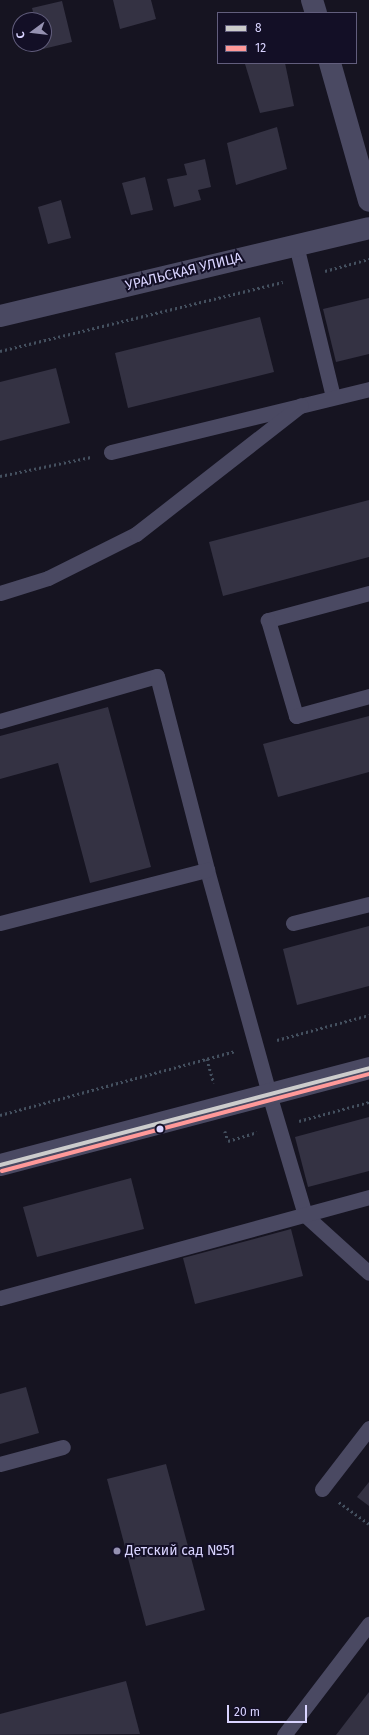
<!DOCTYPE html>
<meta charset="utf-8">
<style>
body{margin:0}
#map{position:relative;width:369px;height:1735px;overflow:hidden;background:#161421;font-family:"Fira Sans",sans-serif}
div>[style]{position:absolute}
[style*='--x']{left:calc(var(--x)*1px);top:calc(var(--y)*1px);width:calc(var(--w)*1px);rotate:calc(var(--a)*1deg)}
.building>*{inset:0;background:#343243}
.path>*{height:2.5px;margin-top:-1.25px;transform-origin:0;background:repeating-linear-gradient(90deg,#44505f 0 2px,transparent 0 5px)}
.service>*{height:15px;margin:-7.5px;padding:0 7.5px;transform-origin:7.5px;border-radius:7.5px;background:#4a4962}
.minor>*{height:22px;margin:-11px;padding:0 11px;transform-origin:11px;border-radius:11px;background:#4a4962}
.tertiary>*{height:22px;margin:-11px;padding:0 11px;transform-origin:11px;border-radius:11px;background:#4a4962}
.bus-1>*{height:4px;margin:-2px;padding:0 2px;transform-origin:2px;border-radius:2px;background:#ccc}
.bus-2>*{height:4px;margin:-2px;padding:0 2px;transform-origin:2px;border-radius:2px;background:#f99}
.dots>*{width:11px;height:11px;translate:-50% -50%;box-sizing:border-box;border:2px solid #130f26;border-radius:50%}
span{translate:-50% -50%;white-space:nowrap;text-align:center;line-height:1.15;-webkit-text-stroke:4px #130f26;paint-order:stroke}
.street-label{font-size:14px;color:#d9d4ff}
.poi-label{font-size:14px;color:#d9d4ff}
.left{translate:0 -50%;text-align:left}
.legend{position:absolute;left:217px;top:12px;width:140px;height:52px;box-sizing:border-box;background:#130f26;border:1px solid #625e7d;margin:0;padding:5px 7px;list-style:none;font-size:12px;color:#d9d4ff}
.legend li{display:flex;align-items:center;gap:8px;height:20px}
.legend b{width:20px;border:1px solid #625e7d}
.north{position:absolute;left:12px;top:12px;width:40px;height:40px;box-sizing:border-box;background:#130f26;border:1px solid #625e7d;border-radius:50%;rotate:255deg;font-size:11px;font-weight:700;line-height:16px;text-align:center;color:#d9d4ff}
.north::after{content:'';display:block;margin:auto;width:14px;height:18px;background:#9591b1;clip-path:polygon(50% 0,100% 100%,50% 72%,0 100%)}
.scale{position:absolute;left:227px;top:1705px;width:80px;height:18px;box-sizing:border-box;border:2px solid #d9d4ff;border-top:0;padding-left:5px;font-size:12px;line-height:14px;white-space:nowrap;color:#d9d4ff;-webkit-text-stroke:3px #130f26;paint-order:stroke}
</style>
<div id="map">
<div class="building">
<i style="clip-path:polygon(113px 0,151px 0,156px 19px,120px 29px)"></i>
<i style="clip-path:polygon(62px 1px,72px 42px,43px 49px,41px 44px,44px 44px,44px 20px,35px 20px,32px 8px)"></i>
<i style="clip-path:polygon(285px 63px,294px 106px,260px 113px,245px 64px)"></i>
<i style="clip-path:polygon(277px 127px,287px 169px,236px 185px,227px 143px)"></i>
<i style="clip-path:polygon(205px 159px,211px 187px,198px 190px,201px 200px,174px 207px,167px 179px,187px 175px,184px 164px)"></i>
<i style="clip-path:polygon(145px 177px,153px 210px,131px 215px,122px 183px)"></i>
<i style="clip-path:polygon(61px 200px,71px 238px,48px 244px,38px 207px)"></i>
<i style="clip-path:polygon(369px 298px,369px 354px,336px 362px,323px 309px)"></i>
<i style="clip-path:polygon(260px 317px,274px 372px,128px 408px,115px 353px)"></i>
<i style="clip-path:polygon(56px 368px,70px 423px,0 441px,0 382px)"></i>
<i style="clip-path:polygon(369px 500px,369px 557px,223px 596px,209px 542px)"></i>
<i style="clip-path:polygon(108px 707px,151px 867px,90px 883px,58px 763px,0 779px,0 736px)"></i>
<i style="clip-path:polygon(369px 716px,369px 772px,278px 797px,263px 744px)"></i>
<i style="clip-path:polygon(369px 926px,369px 986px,297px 1005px,283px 949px)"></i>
<i style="clip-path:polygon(369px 1117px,369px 1171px,308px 1187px,295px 1137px)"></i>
<i style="clip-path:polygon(131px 1178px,144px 1229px,37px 1257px,23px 1207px)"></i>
<i style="clip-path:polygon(291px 1229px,303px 1276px,195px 1304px,183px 1258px)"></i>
<i style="clip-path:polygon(26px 1387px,39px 1433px,0 1444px,0 1394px)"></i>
<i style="clip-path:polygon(166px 1464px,205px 1610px,146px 1626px,107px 1479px)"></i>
<i style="clip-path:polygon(369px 1482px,369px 1506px,357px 1497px)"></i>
<i style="clip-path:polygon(126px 1681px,140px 1734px,0 1735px,0 1714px)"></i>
<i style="clip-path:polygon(369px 1692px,369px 1735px,336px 1735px)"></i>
</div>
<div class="path">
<i style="--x:325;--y:271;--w:46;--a:-15.3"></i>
<i style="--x:0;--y:351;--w:291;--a:-13.7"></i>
<i style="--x:0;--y:476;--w:93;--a:-11.8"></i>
<i style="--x:277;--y:1040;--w:95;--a:-15.2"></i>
<i style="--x:207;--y:1059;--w:25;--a:74"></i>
<i style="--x:0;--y:1115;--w:244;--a:-15.2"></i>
<i style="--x:299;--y:1121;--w:73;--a:-15.2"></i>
<i style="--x:225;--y:1131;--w:10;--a:73"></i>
<i style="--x:228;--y:1141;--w:30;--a:-17"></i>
<i style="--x:339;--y:1502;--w:37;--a:36"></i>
</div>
<div class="service">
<i style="--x:296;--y:245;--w:156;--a:76.3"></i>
<i style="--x:111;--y:452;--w:266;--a:-13.7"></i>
<i style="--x:0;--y:593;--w:50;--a:-17.4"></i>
<i style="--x:48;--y:578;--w:98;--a:-26.6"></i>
<i style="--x:136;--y:534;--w:209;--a:-38"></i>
<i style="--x:369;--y:593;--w:105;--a:165"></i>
<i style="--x:268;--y:620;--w:100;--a:73.7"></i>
<i style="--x:296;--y:716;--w:76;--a:-15.3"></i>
<i style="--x:0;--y:721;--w:163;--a:-16"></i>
<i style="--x:157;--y:676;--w:200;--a:75.5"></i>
<i style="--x:207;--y:870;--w:232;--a:74.5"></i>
<i style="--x:269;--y:1094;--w:126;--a:73.4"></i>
<i style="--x:305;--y:1215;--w:86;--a:42.2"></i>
<i style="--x:0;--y:923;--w:214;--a:-14.4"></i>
<i style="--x:293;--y:923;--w:78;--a:-14"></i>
<i style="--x:0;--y:1298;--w:383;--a:-15.3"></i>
<i style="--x:0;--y:1464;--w:65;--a:-15.1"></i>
<i style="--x:322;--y:1489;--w:77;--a:-52.4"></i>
<i style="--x:284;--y:1735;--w:140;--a:-52.6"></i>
</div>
<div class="minor">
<i style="--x:312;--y:0;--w:14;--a:73"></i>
<i style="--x:330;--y:63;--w:143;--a:74.2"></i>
<i style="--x:0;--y:1165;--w:382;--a:-14.7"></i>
</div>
<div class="tertiary">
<i style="--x:0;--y:316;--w:379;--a:-13.4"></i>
</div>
<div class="bus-1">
<i style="--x:0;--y:1165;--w:382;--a:-14.7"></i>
</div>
<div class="bus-2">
<i style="--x:2;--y:1171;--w:380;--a:-14.8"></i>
</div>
<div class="dots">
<i style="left:160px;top:1129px;background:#d9d4ff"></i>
<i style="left:117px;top:1551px;background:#9591b1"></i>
</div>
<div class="street-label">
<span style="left:184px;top:272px;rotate:-14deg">УРАЛЬСКАЯ УЛИЦА</span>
</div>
<div class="poi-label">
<span class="left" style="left:125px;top:1551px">Детский сад №51</span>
</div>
<ul class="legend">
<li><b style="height:5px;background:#ccc"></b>8</li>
<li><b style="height:5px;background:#f99"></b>12</li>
</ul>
<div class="north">С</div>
<div class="scale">20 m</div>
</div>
